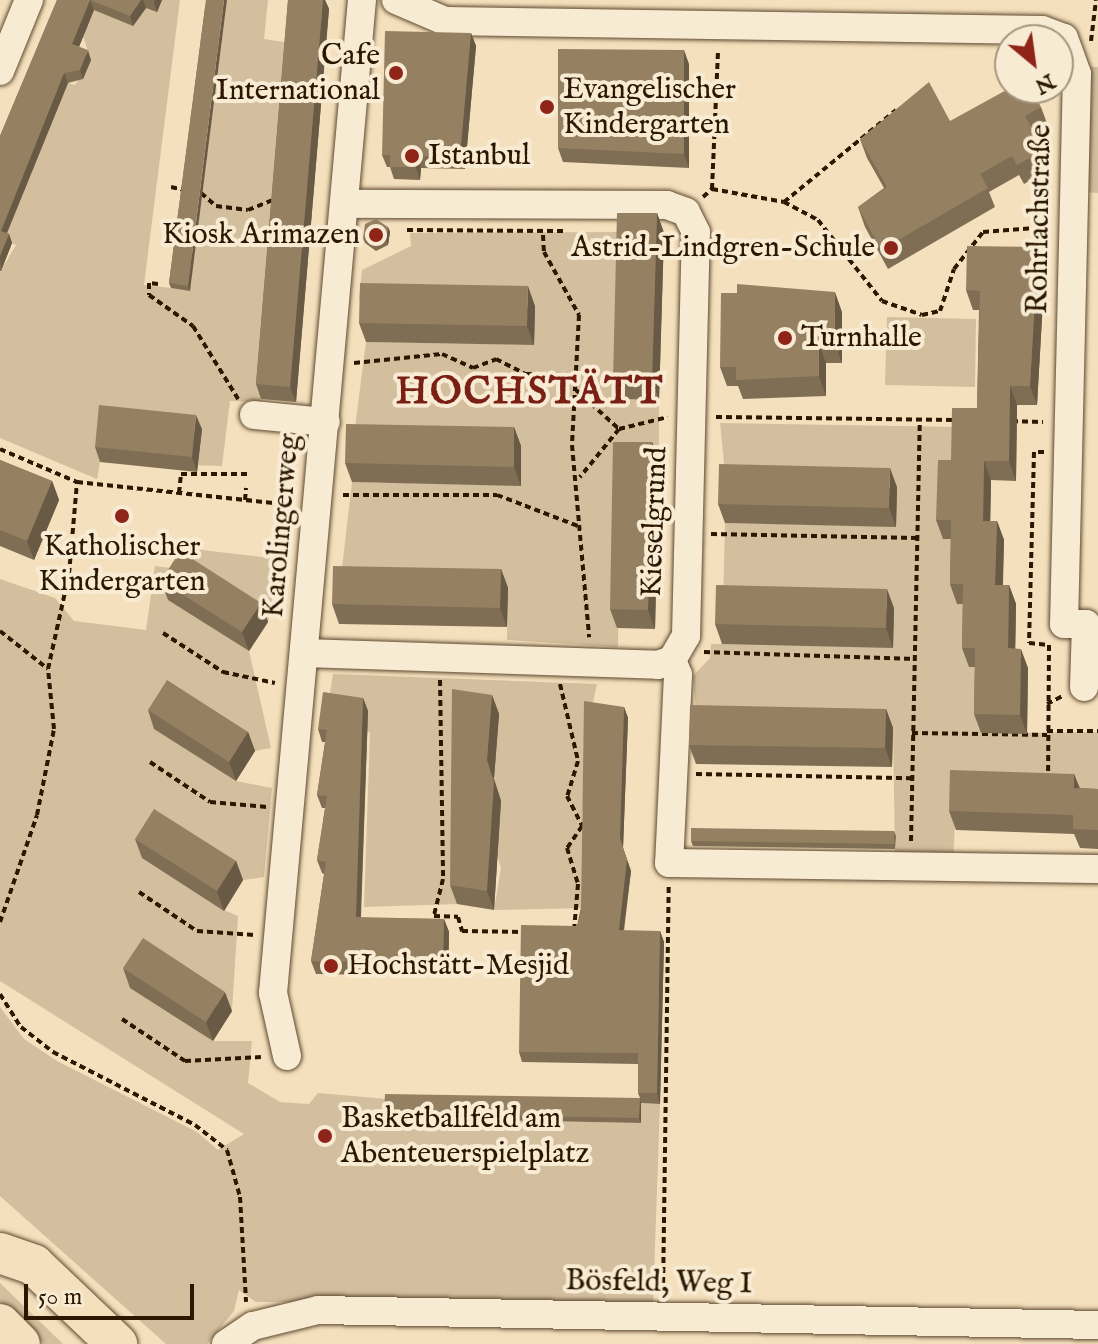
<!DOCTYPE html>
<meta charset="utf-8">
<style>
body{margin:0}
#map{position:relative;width:1098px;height:1344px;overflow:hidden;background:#f5e0bd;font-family:"IM FELL English",serif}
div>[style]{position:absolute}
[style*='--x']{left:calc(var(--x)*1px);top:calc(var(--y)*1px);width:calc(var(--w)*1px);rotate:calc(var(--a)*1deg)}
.green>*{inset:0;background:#d3be9d}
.path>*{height:4px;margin-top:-2px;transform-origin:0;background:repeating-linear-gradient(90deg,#2c1700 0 6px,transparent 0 10px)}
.roads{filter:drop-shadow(0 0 2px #5e492f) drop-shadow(0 0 2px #5e492f)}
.minor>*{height:28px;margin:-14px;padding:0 14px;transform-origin:14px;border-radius:14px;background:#f8ebd4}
.highway>*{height:40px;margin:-20px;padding:0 20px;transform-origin:20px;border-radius:20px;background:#f5e0bd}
.wall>*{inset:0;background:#806e54}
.shaded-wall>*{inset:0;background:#685a45}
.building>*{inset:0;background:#958062}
.dots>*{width:22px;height:22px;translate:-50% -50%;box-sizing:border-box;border:4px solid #f8ebd4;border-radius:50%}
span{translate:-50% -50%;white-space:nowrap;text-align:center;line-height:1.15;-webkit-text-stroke:8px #f8ebd4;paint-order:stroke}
.poi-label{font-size:30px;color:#2c1700}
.right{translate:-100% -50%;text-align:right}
.left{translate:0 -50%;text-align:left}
.street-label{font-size:30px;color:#2c1700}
.district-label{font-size:38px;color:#7a1f14;font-weight:700;letter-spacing:2px}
.north{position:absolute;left:994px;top:24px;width:80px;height:80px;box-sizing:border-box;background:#f8ebd4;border:2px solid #a6967f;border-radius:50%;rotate:151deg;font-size:22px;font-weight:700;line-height:32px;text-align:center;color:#2c1700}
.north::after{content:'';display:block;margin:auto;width:28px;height:36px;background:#8f2418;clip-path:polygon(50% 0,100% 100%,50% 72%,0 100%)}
.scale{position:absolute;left:24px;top:1284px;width:170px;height:36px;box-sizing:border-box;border:4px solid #2c1700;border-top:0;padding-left:10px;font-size:24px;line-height:28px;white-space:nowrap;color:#2c1700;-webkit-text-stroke:6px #f8ebd4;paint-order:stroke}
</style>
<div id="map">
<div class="green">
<i style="clip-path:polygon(98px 0,180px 0,144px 285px,190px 290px,227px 0,268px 0,264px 39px,290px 43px,261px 402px,230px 401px,222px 466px,100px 462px,97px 479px,0 438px,0 272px,16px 245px,0 238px,68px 83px,75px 85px,91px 60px,83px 36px)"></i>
<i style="clip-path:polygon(1087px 67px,1098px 67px,1098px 193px,1084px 192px)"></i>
<i style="clip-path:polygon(624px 232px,620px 399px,659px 400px,659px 461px,620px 461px,618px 647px,507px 640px,508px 588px,340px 585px,352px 482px,521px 485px,521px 447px,353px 443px,366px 342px,534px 345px,359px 299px,362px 270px,411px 246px,410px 233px)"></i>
<i style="clip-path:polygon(887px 317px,976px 319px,975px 387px,885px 385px)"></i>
<i style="clip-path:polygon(720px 423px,959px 427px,943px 538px,958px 539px,982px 667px,981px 733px,1098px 732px,1098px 808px,957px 790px,953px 860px,895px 856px,893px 728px,697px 725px,693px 676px,710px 658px,711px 644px,722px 644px,725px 523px,896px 526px,896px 487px,726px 483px)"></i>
<i style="clip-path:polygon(193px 549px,279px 559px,268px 622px,227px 596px,169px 600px,249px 651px,271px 748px,255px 751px,174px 699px,236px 781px,272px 788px,264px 877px,243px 880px,162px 828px,224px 910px,238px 916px,232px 1011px,212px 1041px,252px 1041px,248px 1083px,280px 1102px,309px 1104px,318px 1093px,387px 1099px,387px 1118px,640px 1123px,641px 1103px,660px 1104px,653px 1303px,256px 1302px,239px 1290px,234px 1311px,207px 1344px,166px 1344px,0 1196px,0 1007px,24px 1039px,57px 1061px,197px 1132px,218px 1150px,244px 1134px,0 981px,0 579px,55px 598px,74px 621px,146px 630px,155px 566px,187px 570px)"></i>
<i style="clip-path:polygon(333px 674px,597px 684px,583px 748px,592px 750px,582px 814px,587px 908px,494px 910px,501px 868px,494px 845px,495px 735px,457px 904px,364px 907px,370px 733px,328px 705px)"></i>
<i style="clip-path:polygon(0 1283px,63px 1344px,44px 1344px,0 1301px)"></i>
</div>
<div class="path">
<i style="--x:1091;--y:41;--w:41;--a:-83"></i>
<i style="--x:171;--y:187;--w:13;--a:13"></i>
<i style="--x:712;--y:189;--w:73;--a:10.2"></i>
<i style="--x:784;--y:202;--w:38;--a:28"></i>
<i style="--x:818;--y:220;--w:103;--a:51.7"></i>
<i style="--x:882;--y:301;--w:42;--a:19.3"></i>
<i style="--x:922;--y:315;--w:18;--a:-13"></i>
<i style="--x:940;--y:311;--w:44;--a:-71.6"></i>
<i style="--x:954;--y:269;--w:47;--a:-51.9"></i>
<i style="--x:983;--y:232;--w:64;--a:-4.5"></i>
<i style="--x:201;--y:193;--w:20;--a:41"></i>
<i style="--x:216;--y:206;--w:32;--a:7"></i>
<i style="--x:248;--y:210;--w:27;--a:-22"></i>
<i style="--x:703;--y:197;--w:12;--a:-42"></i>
<i style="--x:712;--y:189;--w:139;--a:-87.5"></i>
<i style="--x:784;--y:202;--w:145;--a:-39.4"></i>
<i style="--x:407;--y:230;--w:156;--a:0.4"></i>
<i style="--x:543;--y:235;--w:17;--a:87"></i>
<i style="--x:544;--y:252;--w:72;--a:60.9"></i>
<i style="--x:579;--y:315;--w:130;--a:93.1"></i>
<i style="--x:572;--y:445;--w:193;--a:84.9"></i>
<i style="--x:158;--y:284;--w:9;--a:-174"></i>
<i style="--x:149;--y:283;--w:12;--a:90"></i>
<i style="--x:149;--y:295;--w:54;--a:35.2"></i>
<i style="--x:193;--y:326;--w:86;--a:58.3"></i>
<i style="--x:354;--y:363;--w:88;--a:-5.8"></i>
<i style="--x:442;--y:354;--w:34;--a:24"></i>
<i style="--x:473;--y:368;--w:25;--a:-21"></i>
<i style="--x:496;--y:359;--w:34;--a:27"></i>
<i style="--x:526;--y:374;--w:51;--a:1.1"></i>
<i style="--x:576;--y:390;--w:58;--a:42.2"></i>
<i style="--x:619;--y:429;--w:62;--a:129.1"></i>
<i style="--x:716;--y:417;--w:239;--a:0.7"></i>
<i style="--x:1012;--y:421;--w:31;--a:2"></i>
<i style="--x:619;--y:429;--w:50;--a:-13.8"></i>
<i style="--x:0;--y:449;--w:84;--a:23.2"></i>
<i style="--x:77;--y:482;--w:217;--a:6.1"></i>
<i style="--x:1044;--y:452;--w:10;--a:180"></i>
<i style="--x:1034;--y:452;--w:191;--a:91.5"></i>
<i style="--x:1029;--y:643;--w:20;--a:6"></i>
<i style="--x:1049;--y:645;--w:133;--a:90.4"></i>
<i style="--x:179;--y:493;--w:19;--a:-84"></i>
<i style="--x:181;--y:474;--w:67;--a:0"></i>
<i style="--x:343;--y:495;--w:154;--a:0"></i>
<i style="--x:497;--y:495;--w:87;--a:20.9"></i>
<i style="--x:245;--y:500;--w:12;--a:-85"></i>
<i style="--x:711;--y:534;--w:206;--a:1.1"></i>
<i style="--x:0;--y:631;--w:61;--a:38.4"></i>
<i style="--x:163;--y:633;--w:72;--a:33"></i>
<i style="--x:223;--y:672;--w:53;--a:11.9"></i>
<i style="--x:704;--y:652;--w:212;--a:1.9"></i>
<i style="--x:440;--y:680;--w:199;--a:89.1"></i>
<i style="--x:443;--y:879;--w:38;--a:104"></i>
<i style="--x:434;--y:916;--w:24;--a:2"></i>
<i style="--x:458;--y:917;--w:15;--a:74"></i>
<i style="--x:462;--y:931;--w:64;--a:0.9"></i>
<i style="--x:560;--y:684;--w:79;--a:76.8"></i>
<i style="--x:578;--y:761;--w:37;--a:107"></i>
<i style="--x:567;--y:796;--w:34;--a:63"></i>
<i style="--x:582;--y:826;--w:27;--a:124"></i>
<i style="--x:567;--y:848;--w:38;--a:73"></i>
<i style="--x:578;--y:884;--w:47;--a:94.9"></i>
<i style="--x:1047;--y:704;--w:18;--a:-27"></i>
<i style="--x:1047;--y:731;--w:51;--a:0"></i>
<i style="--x:912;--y:733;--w:135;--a:0.8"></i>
<i style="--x:150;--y:762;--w:72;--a:33.7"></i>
<i style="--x:210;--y:802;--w:57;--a:5"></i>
<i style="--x:696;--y:774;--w:215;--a:1.1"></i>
<i style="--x:911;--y:841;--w:421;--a:-88.8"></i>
<i style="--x:139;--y:892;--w:70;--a:33.9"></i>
<i style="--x:197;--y:931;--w:58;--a:3.9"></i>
<i style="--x:0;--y:922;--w:113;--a:-70.9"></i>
<i style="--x:37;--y:815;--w:88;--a:-78.8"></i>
<i style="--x:54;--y:729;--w:60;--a:-95.7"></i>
<i style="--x:48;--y:669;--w:97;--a:-77.5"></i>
<i style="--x:69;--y:574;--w:92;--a:-85"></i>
<i style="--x:0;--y:994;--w:39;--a:58"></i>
<i style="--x:21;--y:1027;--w:41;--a:38"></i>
<i style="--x:53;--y:1052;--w:160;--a:27.2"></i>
<i style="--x:195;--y:1125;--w:41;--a:38"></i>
<i style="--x:227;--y:1150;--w:49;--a:74.5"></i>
<i style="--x:240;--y:1197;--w:105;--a:86.7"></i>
<i style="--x:122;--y:1019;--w:76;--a:33.7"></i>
<i style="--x:185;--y:1061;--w:76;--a:-3"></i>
<i style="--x:663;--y:1293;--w:407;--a:-89.2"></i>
</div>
<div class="roads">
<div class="minor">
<i style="--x:396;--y:0;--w:53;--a:23.2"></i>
<i style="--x:445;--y:21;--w:597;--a:0.86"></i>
<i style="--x:1042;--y:30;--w:23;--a:20"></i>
<i style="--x:1064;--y:38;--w:38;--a:70"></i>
<i style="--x:1077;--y:74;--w:550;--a:91.35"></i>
<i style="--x:1064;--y:624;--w:22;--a:0"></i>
<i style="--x:1086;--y:624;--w:63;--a:91.8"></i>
<i style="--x:0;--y:71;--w:77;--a:-67.8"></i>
<i style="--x:254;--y:415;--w:72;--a:5.6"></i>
<i style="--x:304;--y:653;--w:354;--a:1.9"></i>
<i style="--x:658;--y:665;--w:15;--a:-20"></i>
<i style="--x:672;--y:660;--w:28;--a:-60"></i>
<i style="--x:686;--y:636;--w:404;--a:-88.6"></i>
<i style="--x:696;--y:232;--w:22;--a:-117"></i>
<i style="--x:686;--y:212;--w:20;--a:-160"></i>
<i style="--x:667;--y:205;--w:322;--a:-179.8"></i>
<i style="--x:672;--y:660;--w:16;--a:68"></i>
<i style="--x:678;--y:675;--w:188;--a:92.7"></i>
<i style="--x:669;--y:863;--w:429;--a:0.8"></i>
<i style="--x:287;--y:1056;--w:65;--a:-102.5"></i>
<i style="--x:273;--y:993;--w:997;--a:-84.88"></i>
<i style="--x:226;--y:1344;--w:32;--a:-34"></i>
<i style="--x:253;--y:1326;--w:67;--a:-13.8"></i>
<i style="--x:318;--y:1310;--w:780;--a:1.1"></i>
</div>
<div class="highway">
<i style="--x:0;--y:1253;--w:36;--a:19"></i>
<i style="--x:34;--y:1265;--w:115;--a:43.6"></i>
<i style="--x:0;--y:1324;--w:28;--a:45"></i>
</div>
</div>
<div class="wall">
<i style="clip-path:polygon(57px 0,162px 0,157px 12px,146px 8px,133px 26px,94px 10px,79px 47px,91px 60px,83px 79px,68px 83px,7px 233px,9px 234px,12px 243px,1px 271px,0 271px,0 136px)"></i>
<i style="clip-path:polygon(206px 0,190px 291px,171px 288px,169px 283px)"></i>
<i style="clip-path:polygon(288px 0,325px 0,329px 9px,296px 402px,261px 399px,256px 384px)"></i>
<i style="clip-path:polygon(471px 33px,476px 46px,465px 169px,421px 168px,420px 180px,394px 179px,390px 167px,387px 167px,382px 155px)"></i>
<i style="clip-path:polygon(689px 64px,689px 168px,563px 162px,558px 148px)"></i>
<i style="clip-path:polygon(1041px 107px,1048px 126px,1035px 133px,1044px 150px,1051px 169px,1024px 184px,1019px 175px,989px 192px,995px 207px,888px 269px,865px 227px,858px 207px,884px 188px,867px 158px,860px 139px)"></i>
<i style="clip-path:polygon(657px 213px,664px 233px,659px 400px,620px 399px,613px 380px)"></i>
<i style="clip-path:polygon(388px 227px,390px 232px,388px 245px,376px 251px,365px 243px,363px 238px)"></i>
<i style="clip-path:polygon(1045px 266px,1037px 405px,1017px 405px,1016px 481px,991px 480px,990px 521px,997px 521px,1004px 540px,1003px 585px,1009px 585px,1016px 604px,1015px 649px,1028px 668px,1027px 734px,981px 733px,974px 714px,975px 667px,969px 667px,962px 648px,963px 604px,957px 604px,950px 584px,951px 539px,943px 539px,936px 520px,951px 460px,977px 408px,979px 310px,973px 310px,966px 290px)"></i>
<i style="clip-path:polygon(535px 306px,534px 345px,366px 342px,359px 323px)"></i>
<i style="clip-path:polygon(842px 312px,842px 363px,826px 363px,826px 396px,743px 399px,738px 386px,727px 386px,720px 367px)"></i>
<i style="clip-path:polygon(514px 427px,521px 446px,521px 486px,352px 482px,345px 463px)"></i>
<i style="clip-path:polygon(202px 429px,197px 472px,100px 462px,95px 447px)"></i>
<i style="clip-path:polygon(652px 442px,659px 461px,655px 629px,617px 628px,610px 609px)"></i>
<i style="clip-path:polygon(0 460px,52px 481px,59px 500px,34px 560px,0 546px)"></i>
<i style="clip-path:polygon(897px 487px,896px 527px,725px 523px,718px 504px)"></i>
<i style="clip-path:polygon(501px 569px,508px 588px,507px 627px,339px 624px,332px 604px)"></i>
<i style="clip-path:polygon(161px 581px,261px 603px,268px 622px,249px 651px,168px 600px)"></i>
<i style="clip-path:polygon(894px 608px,893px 648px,722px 644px,715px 624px)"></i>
<i style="clip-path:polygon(492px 695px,499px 714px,494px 779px,501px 801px,494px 910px,457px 904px,450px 885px)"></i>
<i style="clip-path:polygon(363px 698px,368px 711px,361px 918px,444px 919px,449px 932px,448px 976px,316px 974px,311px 961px,324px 874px,322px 873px,317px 860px,325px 808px,322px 808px,317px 795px,325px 742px,322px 742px,318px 729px)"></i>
<i style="clip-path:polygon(624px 707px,628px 718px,623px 848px,631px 871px,624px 931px,660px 931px,664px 942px,660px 1104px,641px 1103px,641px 1123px,386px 1118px,384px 1113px,640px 1098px,638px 1093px,638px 1064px,522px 1062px,519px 1052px,577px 926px)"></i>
<i style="clip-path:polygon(886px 709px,893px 728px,892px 767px,696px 764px,689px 745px)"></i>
<i style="clip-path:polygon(148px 710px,248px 732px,255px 751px,236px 781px,154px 729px)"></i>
<i style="clip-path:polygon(1074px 774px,1080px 788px,1098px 789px,1098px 849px,1080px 848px,1074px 834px,956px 830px,949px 811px)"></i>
<i style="clip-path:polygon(894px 831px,896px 836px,895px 849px,693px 846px,691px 841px)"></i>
<i style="clip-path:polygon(135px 839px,236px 861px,243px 880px,224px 911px,142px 858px)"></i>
<i style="clip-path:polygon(123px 968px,232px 1011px,213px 1041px,130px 988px)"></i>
</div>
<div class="shaded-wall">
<i style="clip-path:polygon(90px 0,94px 10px,76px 54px,72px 44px)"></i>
<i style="clip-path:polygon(141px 0,143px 0,146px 8px,133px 26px,130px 16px)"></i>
<i style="clip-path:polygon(155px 0,162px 0,157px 12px,154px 3px)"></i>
<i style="clip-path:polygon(224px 0,227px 0,190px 291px,188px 286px)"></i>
<i style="clip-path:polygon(323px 0,325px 0,329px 9px,296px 402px,290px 387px)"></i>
<i style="clip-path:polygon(471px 33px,476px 46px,465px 169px,460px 156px)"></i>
<i style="clip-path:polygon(88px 50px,91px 60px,83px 79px,80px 70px)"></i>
<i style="clip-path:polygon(684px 50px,689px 64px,689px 168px,684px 154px)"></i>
<i style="clip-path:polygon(64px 73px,68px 83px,4px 240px,1px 231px)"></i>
<i style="clip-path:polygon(416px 156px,421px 168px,420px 180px,416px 167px)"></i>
<i style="clip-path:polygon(657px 213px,664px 233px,659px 400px,652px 381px)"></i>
<i style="clip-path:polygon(388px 227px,390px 232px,388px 245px,386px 240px)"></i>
<i style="clip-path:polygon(9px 234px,12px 243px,1px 271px,0 256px)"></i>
<i style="clip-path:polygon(1038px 247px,1045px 266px,1037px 405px,1030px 386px)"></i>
<i style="clip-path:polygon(528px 286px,535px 306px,534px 345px,527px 326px)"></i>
<i style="clip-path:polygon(835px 292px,842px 312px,842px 363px,835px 344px)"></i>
<i style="clip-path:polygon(819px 344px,826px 363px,826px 396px,819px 376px)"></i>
<i style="clip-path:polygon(1010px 386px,1017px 405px,1016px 481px,1009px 461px)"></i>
<i style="clip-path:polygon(196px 415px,202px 429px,197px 472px,192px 457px)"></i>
<i style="clip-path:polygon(514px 427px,521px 446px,521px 486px,514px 467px)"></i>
<i style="clip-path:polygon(652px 442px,659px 461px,655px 629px,648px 610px)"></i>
<i style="clip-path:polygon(984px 461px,991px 480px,990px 540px,983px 521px)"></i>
<i style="clip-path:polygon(890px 468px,897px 487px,896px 527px,889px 508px)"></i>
<i style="clip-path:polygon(52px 481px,59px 500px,34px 560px,27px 541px)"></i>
<i style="clip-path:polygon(997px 521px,1004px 540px,1002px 604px,995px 585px)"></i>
<i style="clip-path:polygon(501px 569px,508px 588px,507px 627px,500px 608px)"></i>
<i style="clip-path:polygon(1009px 585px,1016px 604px,1015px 668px,1008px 648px)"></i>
<i style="clip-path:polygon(887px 589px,894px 608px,893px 648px,886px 628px)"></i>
<i style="clip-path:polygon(261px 603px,268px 622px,249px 651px,242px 632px)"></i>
<i style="clip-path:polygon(1021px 649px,1028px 668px,1027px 734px,1020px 715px)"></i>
<i style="clip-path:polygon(492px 695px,499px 714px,494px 779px,501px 801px,494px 910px,487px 891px,487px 760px)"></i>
<i style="clip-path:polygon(363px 698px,368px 711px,360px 930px,356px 917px)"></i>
<i style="clip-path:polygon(624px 707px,628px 718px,623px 848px,631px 871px,622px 941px,619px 930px,620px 838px)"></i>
<i style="clip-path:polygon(886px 709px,893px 728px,892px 767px,885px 748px)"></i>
<i style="clip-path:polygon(248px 732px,255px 751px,236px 781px,229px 762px)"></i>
<i style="clip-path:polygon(1074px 774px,1081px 793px,1074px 788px)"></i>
<i style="clip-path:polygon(236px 861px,243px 880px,224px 911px,217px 891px)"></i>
<i style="clip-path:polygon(444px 919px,449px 932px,448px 976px,443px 963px)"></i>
<i style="clip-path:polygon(660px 931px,664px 942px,660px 1104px,657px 1093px)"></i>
<i style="clip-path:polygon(225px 992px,232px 1011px,213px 1041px,206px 1022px)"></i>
<i style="clip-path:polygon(640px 1098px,641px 1103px,641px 1123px,639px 1118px)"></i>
</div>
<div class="building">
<i style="clip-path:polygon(57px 0,141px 0,130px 16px,90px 0,72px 44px,88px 50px,80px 70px,64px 73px,1px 231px,9px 234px,0 256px,0 136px)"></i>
<i style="clip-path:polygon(206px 0,224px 0,188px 286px,169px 283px)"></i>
<i style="clip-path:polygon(288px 0,323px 0,290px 387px,256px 384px)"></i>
<i style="clip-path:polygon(385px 31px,471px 33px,460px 156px,416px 156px,416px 167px,390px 167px,390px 155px,382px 155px)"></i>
<i style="clip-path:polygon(558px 49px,684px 50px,684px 154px,558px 148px)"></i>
<i style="clip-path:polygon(929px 82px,950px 121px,1010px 88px,1031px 88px,1041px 107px,1025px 116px,1044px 150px,1017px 165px,1012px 156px,980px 174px,988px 188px,881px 250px,858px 207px,887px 187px,860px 139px)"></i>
<i style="clip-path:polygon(617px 213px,657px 213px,652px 381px,613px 380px)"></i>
<i style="clip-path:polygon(376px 219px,388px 227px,386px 240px,375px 246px,363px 238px,365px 224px)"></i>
<i style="clip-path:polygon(967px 246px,1038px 247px,1030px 386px,1010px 386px,1009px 461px,984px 461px,983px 521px,997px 521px,995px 585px,1009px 585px,1008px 648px,1021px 649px,1020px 715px,974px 714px,975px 648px,962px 648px,963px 584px,950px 584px,951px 520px,936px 520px,938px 460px,951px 460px,952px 408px,977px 408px,980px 291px,966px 290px)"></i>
<i style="clip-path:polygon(360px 283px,528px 286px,527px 326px,359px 323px)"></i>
<i style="clip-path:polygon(737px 284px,835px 292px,835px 344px,819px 344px,819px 376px,736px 380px,736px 367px,720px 367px,721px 293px,737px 293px)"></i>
<i style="clip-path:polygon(99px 405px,196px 415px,192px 457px,95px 447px)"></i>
<i style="clip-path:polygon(346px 424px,514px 427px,514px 467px,345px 463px)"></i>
<i style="clip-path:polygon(613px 442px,652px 442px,648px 610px,610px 609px)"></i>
<i style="clip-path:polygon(0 460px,52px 481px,27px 541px,0 530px)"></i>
<i style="clip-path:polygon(719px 464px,890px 468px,889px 508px,718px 504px)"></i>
<i style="clip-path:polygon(180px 551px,261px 603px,242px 632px,161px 581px)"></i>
<i style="clip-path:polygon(333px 566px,501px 569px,500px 608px,332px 604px)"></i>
<i style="clip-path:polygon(716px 585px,887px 589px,886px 628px,715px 624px)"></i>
<i style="clip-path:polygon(167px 680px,248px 732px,229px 762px,148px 710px)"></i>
<i style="clip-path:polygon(452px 689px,492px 695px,487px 760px,494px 782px,487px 891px,450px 885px)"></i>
<i style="clip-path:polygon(323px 692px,363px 698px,356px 917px,444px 919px,443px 963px,311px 961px,326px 862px,317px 860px,327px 796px,317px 795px,327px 730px,318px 729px)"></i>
<i style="clip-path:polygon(584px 701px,624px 707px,620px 838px,627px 860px,619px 930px,660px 931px,657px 1093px,638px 1093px,638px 1053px,519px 1052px,521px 925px,577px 926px,581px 912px)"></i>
<i style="clip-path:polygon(690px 705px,886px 709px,885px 748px,689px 745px)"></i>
<i style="clip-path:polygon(950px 770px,1074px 774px,1074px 788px,1098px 789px,1098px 830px,1073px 829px,1073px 815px,949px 811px)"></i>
<i style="clip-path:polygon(154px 809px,236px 861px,217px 891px,135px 839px)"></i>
<i style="clip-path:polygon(691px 828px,894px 831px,894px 844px,691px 841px)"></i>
<i style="clip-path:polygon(143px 938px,225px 992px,206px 1022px,123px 968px)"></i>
<i style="clip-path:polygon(385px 1094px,640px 1098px,639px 1118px,384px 1113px)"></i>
</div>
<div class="dots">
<i style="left:396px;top:73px;background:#8f2418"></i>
<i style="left:547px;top:107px;background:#8f2418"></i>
<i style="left:412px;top:156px;background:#8f2418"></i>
<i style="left:376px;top:235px;background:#8f2418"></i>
<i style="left:891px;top:248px;background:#8f2418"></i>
<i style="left:785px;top:338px;background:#8f2418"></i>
<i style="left:122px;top:516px;background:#8f2418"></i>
<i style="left:331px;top:966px;background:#8f2418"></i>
<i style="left:325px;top:1136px;background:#8f2418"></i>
</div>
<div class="poi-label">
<span class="right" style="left:380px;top:73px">Cafe<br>International</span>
<span class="left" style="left:563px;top:107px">Evangelischer<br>Kindergarten</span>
<span class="left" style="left:428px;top:156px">Istanbul</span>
<span class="right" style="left:360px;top:235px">Kiosk Arimazen</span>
<span class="right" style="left:875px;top:248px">Astrid-Lindgren-Schule</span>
<span class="left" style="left:801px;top:338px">Turnhalle</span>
<span style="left:122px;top:564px">Katholischer<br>Kindergarten</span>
<span class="left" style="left:347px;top:966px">Hochstätt-Mesjid</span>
<span class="left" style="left:341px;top:1136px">Basketballfeld am<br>Abenteuerspielplatz</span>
</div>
<div class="street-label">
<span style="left:1040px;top:219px;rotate:-89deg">Rohrlachstraße</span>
<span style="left:655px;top:522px;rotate:-88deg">Kieselgrund</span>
<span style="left:282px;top:526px;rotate:-85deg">Karolingerweg</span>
<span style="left:659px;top:1283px;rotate:1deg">Bösfeld, Weg I</span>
</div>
<div class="district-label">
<span style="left:530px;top:394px">HOCHSTÄTT</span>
</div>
<div class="north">N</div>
<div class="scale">50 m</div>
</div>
